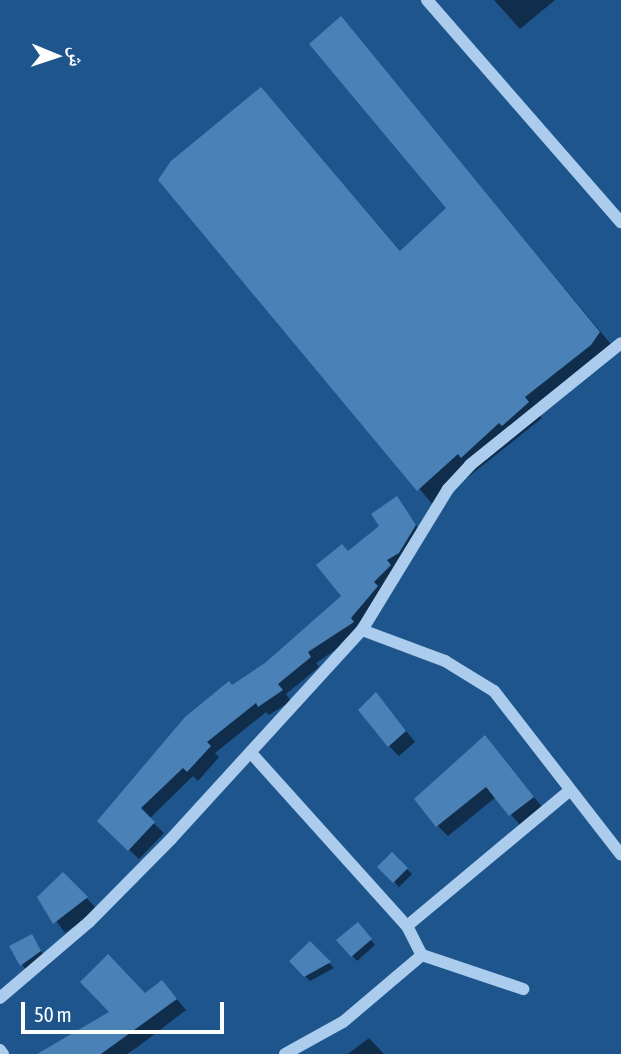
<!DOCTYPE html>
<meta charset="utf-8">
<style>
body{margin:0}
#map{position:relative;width:621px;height:1054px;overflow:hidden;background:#1e558d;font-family:"Asap Condensed","Noto Naskh Arabic",sans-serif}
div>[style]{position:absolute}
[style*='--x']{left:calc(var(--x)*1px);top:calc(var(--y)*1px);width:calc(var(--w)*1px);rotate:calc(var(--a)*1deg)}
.shadow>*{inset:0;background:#0007}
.building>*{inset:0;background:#4a81b7}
.minor>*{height:12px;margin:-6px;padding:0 6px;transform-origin:6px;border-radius:6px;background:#abcced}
span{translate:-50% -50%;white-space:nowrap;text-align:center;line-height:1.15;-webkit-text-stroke:5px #1e558d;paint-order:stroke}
.north{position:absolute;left:21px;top:21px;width:70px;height:70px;-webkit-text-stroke:5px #1e558d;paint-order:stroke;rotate:92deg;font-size:19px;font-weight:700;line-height:28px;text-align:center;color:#fff}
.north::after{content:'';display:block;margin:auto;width:24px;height:32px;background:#fff;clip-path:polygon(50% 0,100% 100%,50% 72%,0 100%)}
.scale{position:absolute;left:21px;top:1002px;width:203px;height:32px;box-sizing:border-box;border:4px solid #fff;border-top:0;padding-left:9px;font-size:21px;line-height:24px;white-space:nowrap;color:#fff;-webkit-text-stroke:5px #1e558d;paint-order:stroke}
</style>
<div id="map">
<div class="shadow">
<i style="clip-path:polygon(494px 0,555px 0,520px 29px)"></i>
<i style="clip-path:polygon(341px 18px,614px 348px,538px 413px,542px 418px,433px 505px,160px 180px,275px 104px,402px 253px,448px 208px)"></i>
<i style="clip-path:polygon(397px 499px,424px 536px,362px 632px,316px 663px,319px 667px,286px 694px,291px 701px,269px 715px,266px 712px,215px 753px,219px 757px,198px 781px,193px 776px,149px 819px,164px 833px,139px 859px,99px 821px,232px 687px,266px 664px,343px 596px,348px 553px,382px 526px)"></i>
<i style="clip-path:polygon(376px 694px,415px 742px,399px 756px,389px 746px)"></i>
<i style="clip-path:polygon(485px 737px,543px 808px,520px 825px,496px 797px,448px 836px,437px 825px)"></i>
<i style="clip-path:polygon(392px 855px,412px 874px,399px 887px,380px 867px)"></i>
<i style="clip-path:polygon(63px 874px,97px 909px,65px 933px,39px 897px)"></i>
<i style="clip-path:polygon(362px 929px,375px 945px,357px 961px,339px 940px)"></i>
<i style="clip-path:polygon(31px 936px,45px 957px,26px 970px,11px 947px)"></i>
<i style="clip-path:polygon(310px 943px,334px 968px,310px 981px,291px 961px)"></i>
<i style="clip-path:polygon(162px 982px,186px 1010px,139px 1046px,127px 1054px,54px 1054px)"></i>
<i style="clip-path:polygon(369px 1038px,384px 1054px,348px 1054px)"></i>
</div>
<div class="building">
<i style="clip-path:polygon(341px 16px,600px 332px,591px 345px,525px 397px,529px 402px,502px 426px,499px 423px,461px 458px,458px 454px,417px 491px,158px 180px,171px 161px,261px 87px,400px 251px,446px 208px,309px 44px)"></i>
<i style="clip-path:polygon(397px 496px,416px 525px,399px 553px,387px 560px,391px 565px,374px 582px,378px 586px,351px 618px,354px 622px,308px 652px,311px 657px,278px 684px,283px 690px,258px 707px,256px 703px,207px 742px,211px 746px,187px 772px,183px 768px,141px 808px,155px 822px,128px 851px,97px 821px,185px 717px,229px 681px,232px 685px,265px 663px,341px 596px,316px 565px,342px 544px,348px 551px,379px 526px,371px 514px)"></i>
<i style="clip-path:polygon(376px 692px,406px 731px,388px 747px,358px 710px)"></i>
<i style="clip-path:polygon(485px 735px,534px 797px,509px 816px,486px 787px,436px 827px,414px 799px)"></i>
<i style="clip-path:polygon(392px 852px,408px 868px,393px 883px,377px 867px)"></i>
<i style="clip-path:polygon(63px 872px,88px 897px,53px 924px,37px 897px)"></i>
<i style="clip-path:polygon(358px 922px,372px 939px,351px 957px,336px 940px)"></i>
<i style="clip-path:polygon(32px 934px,41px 951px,20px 966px,9px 946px)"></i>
<i style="clip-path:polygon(310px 941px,331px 962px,304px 977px,289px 961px)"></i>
<i style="clip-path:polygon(108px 954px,145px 993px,162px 980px,177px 999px,101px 1054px,37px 1054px,109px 1012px,80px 982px)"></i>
</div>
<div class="minor">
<i style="--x:427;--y:0;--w:295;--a:48.9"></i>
<i style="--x:362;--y:630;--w:89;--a:20.5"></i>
<i style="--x:445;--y:661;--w:57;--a:31.5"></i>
<i style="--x:494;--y:691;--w:207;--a:52.2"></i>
<i style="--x:252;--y:754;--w:232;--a:48"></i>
<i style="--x:407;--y:926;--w:33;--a:63"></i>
<i style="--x:422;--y:955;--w:107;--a:18.6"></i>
<i style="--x:407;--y:926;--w:212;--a:-39.8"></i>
<i style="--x:0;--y:998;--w:117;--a:-40.5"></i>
<i style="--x:89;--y:922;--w:117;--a:-45.3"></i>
<i style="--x:171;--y:839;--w:283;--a:-47.6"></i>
<i style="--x:362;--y:630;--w:165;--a:-58.6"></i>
<i style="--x:448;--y:489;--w:33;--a:-47"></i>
<i style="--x:470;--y:465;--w:194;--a:-38.9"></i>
<i style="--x:0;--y:1050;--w:5;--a:53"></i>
<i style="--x:285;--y:1054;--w:66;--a:-28.9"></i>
<i style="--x:343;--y:1022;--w:104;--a:-40.3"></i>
</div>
<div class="north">ش</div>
<div class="scale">50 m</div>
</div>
